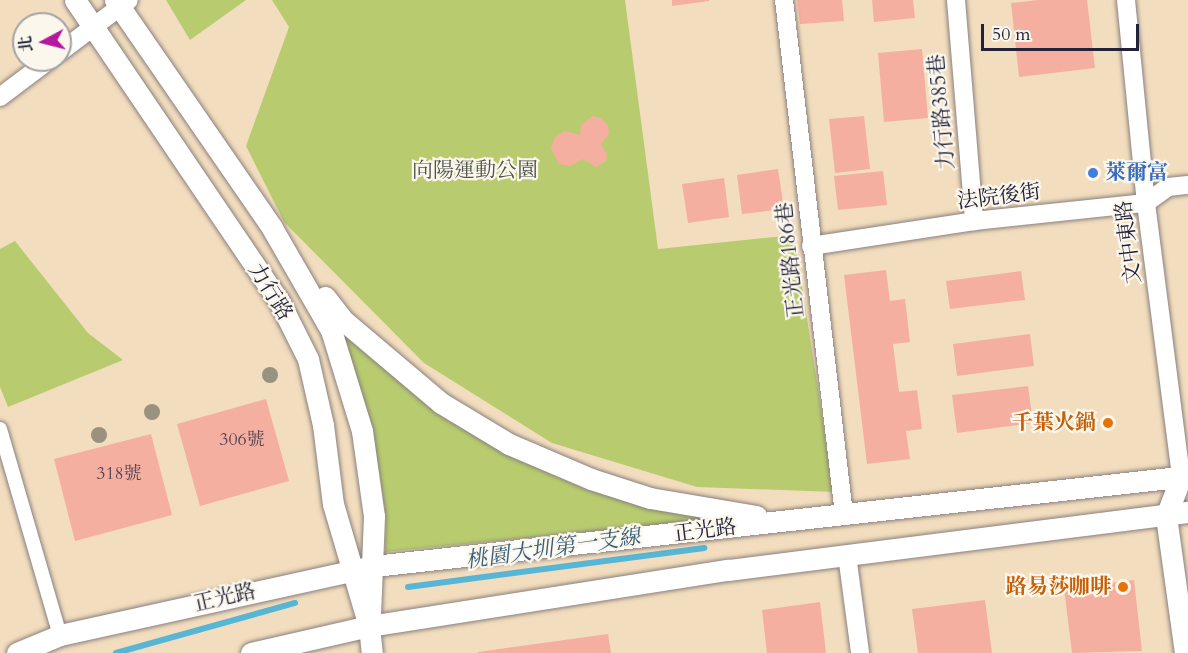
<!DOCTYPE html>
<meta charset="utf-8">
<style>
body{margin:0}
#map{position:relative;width:1188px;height:653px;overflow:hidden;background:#f3ddbf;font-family:Cardo,"Noto Serif TC",serif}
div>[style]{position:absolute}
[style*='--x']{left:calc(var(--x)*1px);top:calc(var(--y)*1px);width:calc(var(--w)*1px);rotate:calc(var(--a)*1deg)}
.green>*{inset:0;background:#b8cc6f}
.stream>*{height:6px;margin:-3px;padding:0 3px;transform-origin:3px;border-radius:3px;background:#57b6d5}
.building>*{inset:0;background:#f5afa0}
.roads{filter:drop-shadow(0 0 2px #8a807d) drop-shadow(0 0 2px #8a807d)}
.pedestrian>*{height:14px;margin:-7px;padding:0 7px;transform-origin:7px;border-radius:7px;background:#fff}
.minor>*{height:18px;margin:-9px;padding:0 9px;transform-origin:9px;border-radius:9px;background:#fff}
.tertiary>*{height:21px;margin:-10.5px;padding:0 10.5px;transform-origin:10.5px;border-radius:10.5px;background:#fff}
.trees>*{width:16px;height:16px;margin:-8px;border-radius:50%;background:#99927f}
.dots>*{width:16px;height:16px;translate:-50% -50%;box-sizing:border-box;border:3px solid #fbf7ec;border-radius:50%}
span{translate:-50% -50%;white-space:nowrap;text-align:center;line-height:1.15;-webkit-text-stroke:4.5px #fbf7ec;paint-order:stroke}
.number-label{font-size:18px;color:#574554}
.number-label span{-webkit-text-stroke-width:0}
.street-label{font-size:21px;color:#22223b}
.park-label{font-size:21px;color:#4f554b}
.shop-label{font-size:21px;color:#366cbe;font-weight:700}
.left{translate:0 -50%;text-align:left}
.food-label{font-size:21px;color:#c56008;font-weight:700}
.right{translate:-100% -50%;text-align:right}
.water-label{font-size:22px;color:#375d79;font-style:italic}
.north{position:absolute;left:12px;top:12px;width:60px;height:60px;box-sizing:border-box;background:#fbf7ec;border:2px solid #a4a2a5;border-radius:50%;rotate:263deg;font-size:16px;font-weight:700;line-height:24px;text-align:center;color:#22223b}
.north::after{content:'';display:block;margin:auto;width:21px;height:27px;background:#b5179e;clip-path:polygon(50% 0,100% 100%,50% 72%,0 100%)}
.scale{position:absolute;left:981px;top:24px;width:158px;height:27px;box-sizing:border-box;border:3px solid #22223b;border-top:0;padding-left:8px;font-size:18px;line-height:21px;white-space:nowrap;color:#22223b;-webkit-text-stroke:4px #fbf7ec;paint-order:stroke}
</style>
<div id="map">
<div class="green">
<i style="clip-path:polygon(166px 0,246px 0,190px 40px)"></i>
<i style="clip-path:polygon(272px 0,625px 0,658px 249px,794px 235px,834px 492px,697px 487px,552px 443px,424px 363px,284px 222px,246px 146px,289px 27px)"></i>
<i style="clip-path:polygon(15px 241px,88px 333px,123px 360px,8px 407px,0 387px,0 249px)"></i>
<i style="clip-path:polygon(339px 326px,437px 407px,503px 453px,585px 489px,654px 508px,718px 519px,385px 552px,386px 518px,372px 425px)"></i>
</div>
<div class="stream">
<i style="--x:408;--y:587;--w:299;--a:-7.5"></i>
<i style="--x:116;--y:653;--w:186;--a:-15.6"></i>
</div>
<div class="building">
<i style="clip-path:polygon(672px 0,709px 0,709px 1px,672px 6px)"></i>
<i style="clip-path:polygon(797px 0,842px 0,844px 21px,800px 24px)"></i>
<i style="clip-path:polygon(872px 0,913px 0,915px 18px,874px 22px)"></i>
<i style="clip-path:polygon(1038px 0,1087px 0,1095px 68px,1019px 77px,1011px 3px)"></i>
<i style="clip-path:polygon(922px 49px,928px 118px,884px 122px,878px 53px)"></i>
<i style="clip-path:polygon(592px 116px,601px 118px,608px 125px,609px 134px,601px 144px,607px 154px,606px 161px,596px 167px,583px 159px,570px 166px,559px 164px,551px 148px,555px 137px,565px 131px,580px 135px,581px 125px)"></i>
<i style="clip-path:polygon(864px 116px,870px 169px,835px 173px,829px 119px)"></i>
<i style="clip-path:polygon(778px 169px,784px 209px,742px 214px,737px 175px)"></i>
<i style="clip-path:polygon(883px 171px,887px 205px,838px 210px,834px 176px)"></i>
<i style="clip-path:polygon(724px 178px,729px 217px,688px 223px,682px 184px)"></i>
<i style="clip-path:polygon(886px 270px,890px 301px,905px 299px,910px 342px,893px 344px,899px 392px,917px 390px,922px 429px,906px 431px,910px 459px,867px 464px,844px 275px)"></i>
<i style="clip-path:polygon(1021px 271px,1025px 300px,950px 309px,946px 281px)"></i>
<i style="clip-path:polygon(1030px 334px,1034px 366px,957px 376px,953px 344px)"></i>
<i style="clip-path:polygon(1028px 386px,1033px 423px,957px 433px,952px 395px)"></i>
<i style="clip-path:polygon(266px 399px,289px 481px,200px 506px,177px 424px)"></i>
<i style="clip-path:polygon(151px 434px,172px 515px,75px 541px,54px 459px)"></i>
<i style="clip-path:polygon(1134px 580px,1142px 651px,1072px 653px,1064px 588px)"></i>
<i style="clip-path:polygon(985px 600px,992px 653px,918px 653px,912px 609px)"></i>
<i style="clip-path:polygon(820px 602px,826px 653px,767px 653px,762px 610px)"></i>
<i style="clip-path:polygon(608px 634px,611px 653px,478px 653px,478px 652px)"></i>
</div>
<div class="roads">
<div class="pedestrian">
<i style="--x:0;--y:429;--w:215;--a:73.8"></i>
</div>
<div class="minor">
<i style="--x:784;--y:0;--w:518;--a:83.35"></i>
<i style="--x:956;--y:0;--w:222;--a:85.3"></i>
<i style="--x:1126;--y:0;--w:204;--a:84.4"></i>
<i style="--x:1146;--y:203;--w:276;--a:82.7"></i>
<i style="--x:60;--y:52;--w:86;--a:-37"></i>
<i style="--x:0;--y:97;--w:61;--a:-37.1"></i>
<i style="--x:811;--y:246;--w:165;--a:-8.7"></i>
<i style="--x:974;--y:221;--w:173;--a:-6"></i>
<i style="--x:1146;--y:203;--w:27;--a:-36"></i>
<i style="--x:1168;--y:187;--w:20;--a:-6"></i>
<i style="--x:847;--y:555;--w:99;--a:82.4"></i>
</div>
<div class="tertiary">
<i style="--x:75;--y:0;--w:364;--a:55.9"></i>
<i style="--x:279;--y:301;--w:65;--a:63.4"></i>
<i style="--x:308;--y:359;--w:68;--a:77.2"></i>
<i style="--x:323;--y:425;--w:80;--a:82.8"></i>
<i style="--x:333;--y:504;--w:127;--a:73.6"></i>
<i style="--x:369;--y:626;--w:27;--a:84"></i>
<i style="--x:115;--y:0;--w:277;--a:55.4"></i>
<i style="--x:272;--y:228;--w:118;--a:60"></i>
<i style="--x:331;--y:330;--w:106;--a:72.9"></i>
<i style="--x:362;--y:431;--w:86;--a:82"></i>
<i style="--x:374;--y:516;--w:98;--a:92.3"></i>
<i style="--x:325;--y:297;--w:31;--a:52"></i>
<i style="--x:344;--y:321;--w:127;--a:40.2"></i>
<i style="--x:441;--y:403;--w:79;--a:31.1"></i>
<i style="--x:509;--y:444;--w:89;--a:23.1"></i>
<i style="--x:591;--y:479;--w:62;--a:17.9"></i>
<i style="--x:650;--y:498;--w:108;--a:9.6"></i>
<i style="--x:1181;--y:477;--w:42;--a:111"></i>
<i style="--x:1166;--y:516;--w:138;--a:82.1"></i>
<i style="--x:17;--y:653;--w:47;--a:-22.7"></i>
<i style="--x:60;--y:635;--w:321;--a:-12.4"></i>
<i style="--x:374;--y:566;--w:819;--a:-6.31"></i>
<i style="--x:251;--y:653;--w:121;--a:-12.9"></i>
<i style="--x:369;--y:626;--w:363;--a:-8.9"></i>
<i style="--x:728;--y:570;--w:464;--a:-7.2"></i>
</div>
</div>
<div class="trees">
<i style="left:270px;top:375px"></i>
<i style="left:152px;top:412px"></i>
<i style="left:99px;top:435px"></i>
</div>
<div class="dots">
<i style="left:1093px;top:173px;background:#3f7fe0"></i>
<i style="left:1108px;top:423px;background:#e8710a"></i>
<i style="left:1123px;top:587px;background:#e8710a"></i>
</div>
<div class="number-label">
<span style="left:242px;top:440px">306號</span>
<span style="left:119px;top:474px">318號</span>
</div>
<div class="street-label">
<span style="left:942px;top:112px;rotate:-95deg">力行路385巷</span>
<span style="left:999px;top:197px;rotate:-7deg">法院後街</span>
<span style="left:1129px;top:242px;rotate:-97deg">文中東路</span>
<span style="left:791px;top:260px;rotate:-96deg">正光路186巷</span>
<span style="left:270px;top:292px;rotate:58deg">力行路</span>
<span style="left:705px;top:531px;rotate:-7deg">正光路</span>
<span style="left:225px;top:598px;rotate:-13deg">正光路</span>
</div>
<div class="park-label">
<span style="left:475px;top:171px">向陽運動公園</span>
</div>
<div class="shop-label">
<span class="left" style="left:1105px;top:173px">萊爾富</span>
</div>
<div class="food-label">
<span class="right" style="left:1096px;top:423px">千葉火鍋</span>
<span class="right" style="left:1111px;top:587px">路易莎咖啡</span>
</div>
<div class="water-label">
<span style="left:553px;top:549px;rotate:-8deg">桃園大圳第一支線</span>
</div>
<div class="north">北</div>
<div class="scale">50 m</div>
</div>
